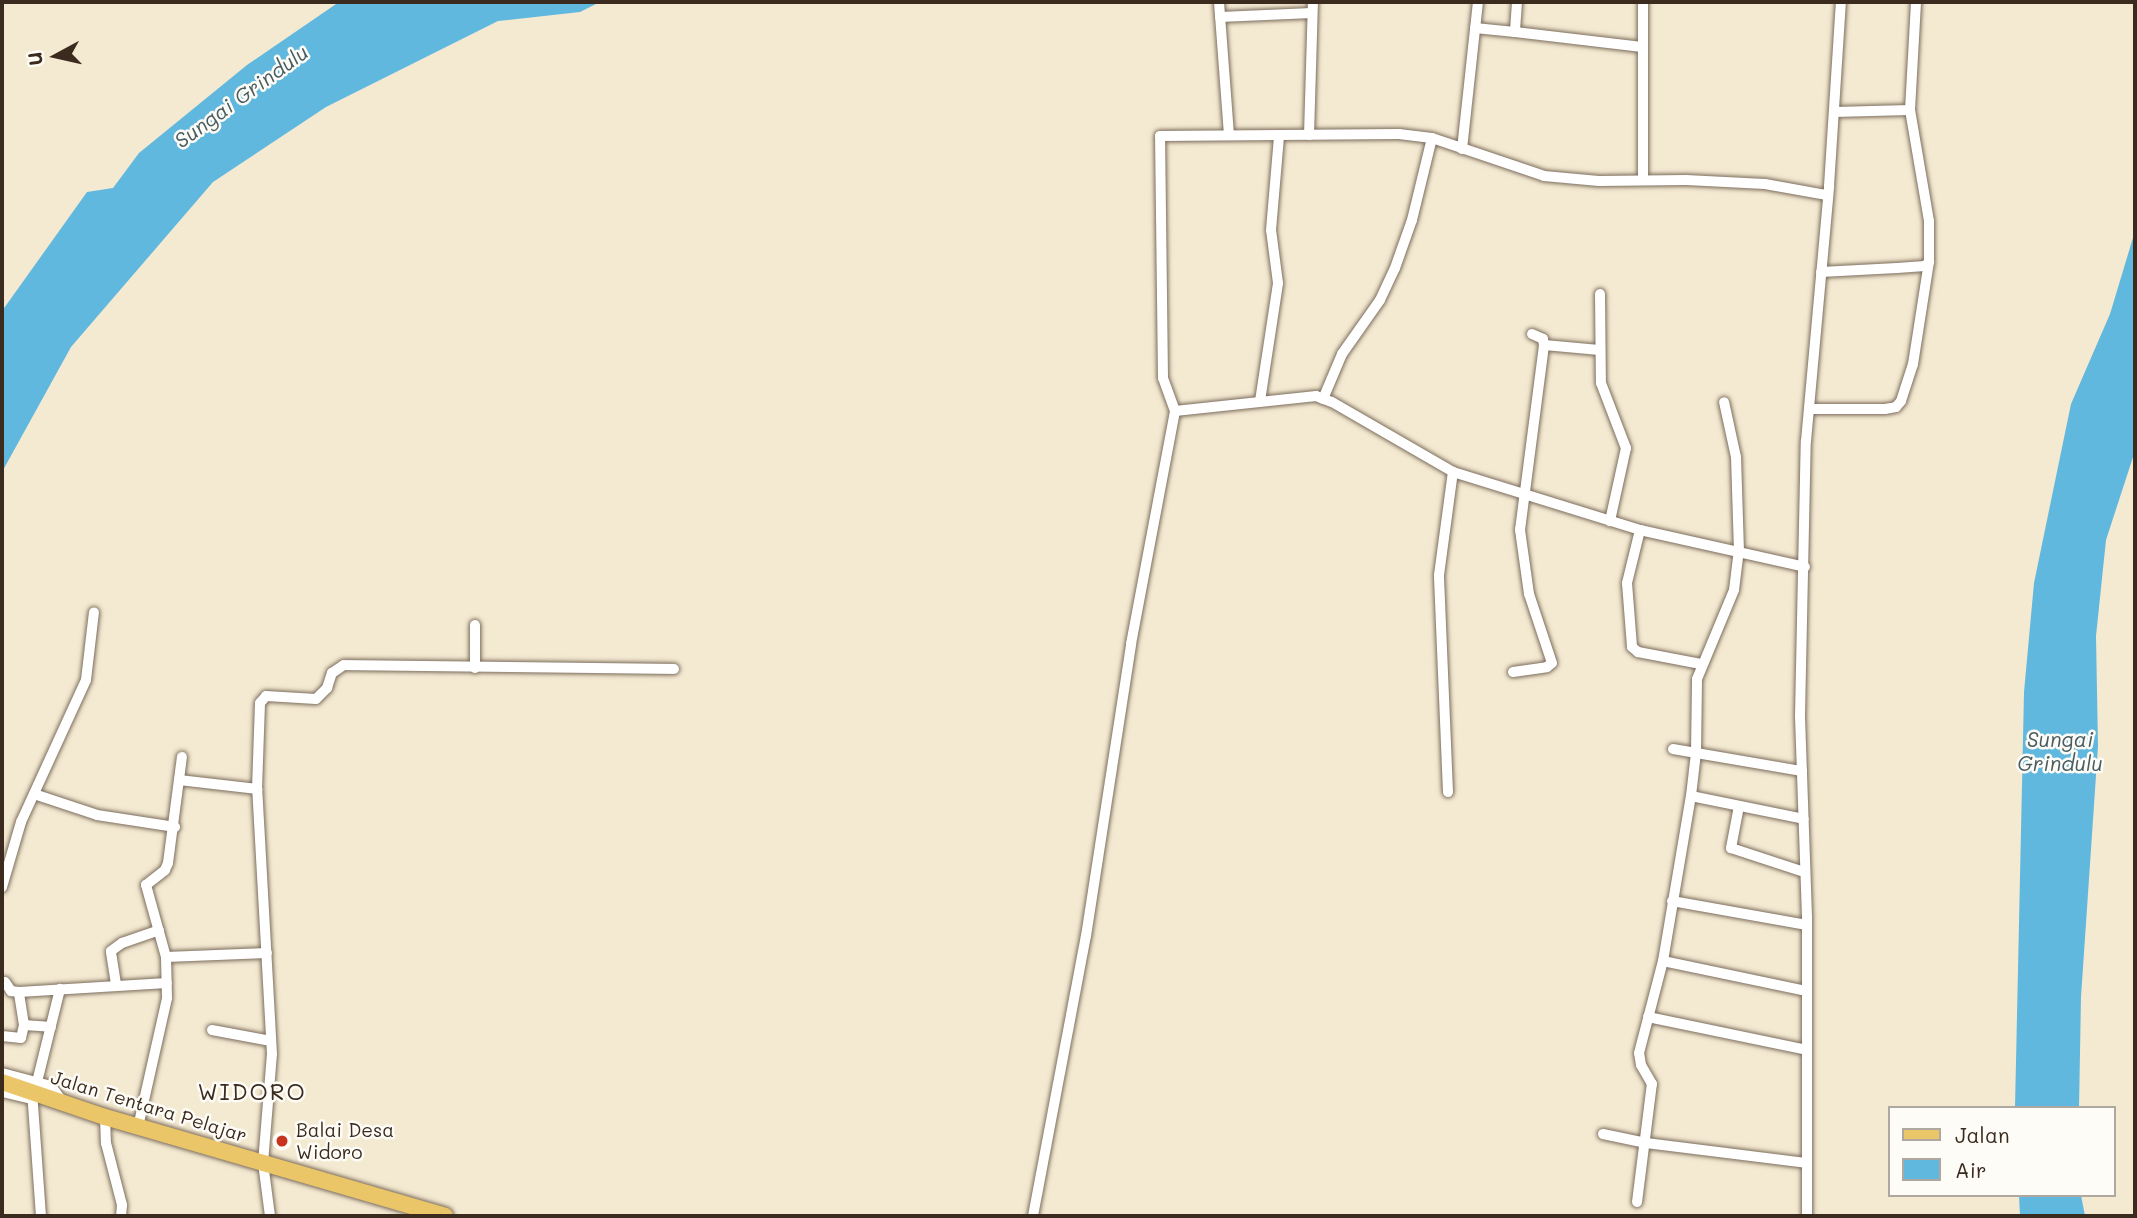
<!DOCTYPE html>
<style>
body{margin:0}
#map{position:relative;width:2137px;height:1218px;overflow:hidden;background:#f4e9d1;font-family:Mali,sans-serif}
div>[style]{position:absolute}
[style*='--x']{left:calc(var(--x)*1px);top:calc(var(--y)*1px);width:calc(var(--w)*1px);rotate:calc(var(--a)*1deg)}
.water>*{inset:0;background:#61b8de}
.roads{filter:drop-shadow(0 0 2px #7c6d5d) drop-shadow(0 0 2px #7c6d5d)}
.street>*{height:10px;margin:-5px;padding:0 5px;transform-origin:5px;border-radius:5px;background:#fff}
.primary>*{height:16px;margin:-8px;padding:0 8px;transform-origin:8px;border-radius:8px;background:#ebc669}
.dots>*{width:19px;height:19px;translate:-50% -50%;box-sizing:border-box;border:4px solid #fdfcf7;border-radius:50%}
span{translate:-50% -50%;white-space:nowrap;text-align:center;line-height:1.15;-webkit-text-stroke:5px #fdfcf7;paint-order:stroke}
.street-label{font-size:19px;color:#3b2a1e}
.poi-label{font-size:19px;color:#3b2a1e}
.left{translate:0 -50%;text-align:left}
.water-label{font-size:21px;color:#485c61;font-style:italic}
.quarter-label{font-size:23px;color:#3b2a1e;letter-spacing:2px}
.frame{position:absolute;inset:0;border:4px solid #3b2a1e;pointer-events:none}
.legend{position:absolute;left:1888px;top:1106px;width:228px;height:91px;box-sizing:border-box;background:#fdfcf7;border:2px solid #afa8a0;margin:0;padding:9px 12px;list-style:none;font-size:21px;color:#3b2a1e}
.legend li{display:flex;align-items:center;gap:14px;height:35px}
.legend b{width:35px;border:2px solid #afa8a0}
.north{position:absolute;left:21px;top:21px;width:70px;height:70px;-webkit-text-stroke:5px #fdfcf7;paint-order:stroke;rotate:262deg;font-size:19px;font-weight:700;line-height:28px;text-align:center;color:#3b2a1e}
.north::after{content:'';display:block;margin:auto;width:24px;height:32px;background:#3b2a1e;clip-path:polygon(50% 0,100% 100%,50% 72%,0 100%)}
</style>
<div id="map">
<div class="water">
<i style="clip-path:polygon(339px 2px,600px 2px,580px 12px,498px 21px,326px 107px,213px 182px,71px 347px,2px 472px,2px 311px,87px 192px,113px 188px,139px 153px,247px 65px)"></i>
<i style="clip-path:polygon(2135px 231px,2135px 451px,2106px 540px,2096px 636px,2098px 746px,2081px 997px,2079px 1108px,2015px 1108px,2024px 692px,2034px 583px,2071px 404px,2110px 314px)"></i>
<i style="clip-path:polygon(2019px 1195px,2081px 1195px,2085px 1216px,2020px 1216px)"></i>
</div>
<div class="roads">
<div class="street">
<i style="--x:1219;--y:2;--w:133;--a:85.7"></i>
<i style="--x:1517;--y:2;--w:30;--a:94"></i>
<i style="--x:1515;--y:32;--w:128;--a:6.7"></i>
<i style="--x:1643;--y:2;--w:177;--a:90"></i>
<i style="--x:1220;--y:17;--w:92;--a:-2.5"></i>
<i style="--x:1475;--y:28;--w:40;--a:5.7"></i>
<i style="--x:1834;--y:112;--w:76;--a:-1.5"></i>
<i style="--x:1910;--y:110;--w:108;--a:-86.8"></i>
<i style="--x:1309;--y:135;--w:133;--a:-88.3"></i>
<i style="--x:1462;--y:149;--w:148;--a:-83.8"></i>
<i style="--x:1821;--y:272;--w:76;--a:-3"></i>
<i style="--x:1897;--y:268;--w:28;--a:-4"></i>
<i style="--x:1925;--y:266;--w:6;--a:-45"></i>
<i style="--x:1929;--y:262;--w:41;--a:-90"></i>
<i style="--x:1929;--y:221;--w:113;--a:-99.7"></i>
<i style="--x:1600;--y:294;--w:89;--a:89.4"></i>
<i style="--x:1601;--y:383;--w:70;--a:69"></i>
<i style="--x:1626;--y:448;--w:75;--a:102.4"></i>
<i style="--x:1532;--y:334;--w:12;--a:24"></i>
<i style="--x:1543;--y:339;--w:6;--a:81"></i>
<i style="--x:1323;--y:399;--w:49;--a:-67.1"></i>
<i style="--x:1342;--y:354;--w:66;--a:-54.9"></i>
<i style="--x:1380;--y:300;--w:35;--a:-65"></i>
<i style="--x:1395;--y:268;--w:51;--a:-70.5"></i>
<i style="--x:1412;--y:220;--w:84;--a:-76.3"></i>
<i style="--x:1260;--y:401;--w:119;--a:-81.3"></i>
<i style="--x:1278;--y:283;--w:53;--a:-97.5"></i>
<i style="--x:1271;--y:230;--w:94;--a:-85.1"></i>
<i style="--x:1809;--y:409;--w:76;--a:0"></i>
<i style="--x:1885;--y:409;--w:11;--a:-10"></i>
<i style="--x:1896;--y:407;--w:8;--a:-50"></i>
<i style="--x:1901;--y:401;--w:39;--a:-72"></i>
<i style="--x:1913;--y:364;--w:103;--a:-81.1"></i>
<i style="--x:1175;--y:411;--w:142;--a:-6.1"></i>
<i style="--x:1316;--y:396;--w:17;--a:21"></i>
<i style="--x:1332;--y:402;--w:140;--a:30"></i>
<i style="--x:1453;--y:472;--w:196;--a:17.2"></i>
<i style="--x:1640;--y:530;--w:169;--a:12.6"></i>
<i style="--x:1640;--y:530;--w:55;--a:103.8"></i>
<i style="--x:1627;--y:583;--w:64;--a:85.5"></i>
<i style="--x:1632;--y:647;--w:8;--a:40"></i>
<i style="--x:1638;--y:652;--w:64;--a:10.8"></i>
<i style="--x:475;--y:668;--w:43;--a:-90"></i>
<i style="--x:1513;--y:672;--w:34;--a:-8"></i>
<i style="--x:1547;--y:667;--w:6;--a:-39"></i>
<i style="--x:1552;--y:663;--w:73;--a:-108.4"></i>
<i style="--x:1529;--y:594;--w:65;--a:-98"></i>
<i style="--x:1520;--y:530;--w:187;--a:-82.6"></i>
<i style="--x:1544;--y:345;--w:56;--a:5.1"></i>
<i style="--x:1673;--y:749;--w:131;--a:9.7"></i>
<i style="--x:179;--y:780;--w:79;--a:6.6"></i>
<i style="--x:1448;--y:792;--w:217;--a:-92.4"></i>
<i style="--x:1439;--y:575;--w:104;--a:-82.3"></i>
<i style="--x:34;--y:794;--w:66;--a:18.4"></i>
<i style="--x:97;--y:815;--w:79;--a:8.7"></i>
<i style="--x:1691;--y:796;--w:115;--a:11.5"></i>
<i style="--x:1739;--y:806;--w:43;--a:100.8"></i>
<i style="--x:1731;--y:848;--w:77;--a:18.2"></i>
<i style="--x:2;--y:887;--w:68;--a:-73.7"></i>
<i style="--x:21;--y:822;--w:156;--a:-65.4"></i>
<i style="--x:86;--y:680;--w:68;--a:-83.3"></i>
<i style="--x:1672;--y:901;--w:137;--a:10.1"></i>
<i style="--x:166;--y:957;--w:101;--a:-2.3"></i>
<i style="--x:1663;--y:961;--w:147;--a:11.8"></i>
<i style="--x:5;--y:982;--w:11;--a:56"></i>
<i style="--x:11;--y:991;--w:8;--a:7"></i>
<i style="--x:116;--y:984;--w:33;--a:-99"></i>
<i style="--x:111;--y:951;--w:14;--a:-36"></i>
<i style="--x:122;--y:943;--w:39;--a:-19"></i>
<i style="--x:1648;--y:1017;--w:162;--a:11.7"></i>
<i style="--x:24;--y:1025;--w:27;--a:4"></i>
<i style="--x:212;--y:1030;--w:60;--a:10.6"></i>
<i style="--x:2;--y:1036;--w:19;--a:6"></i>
<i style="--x:21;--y:1038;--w:13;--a:-77"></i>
<i style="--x:24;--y:1025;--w:33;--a:-99"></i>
<i style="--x:19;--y:992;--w:148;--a:-3.5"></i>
<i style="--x:2;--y:1073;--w:51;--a:14.9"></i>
<i style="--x:51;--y:1086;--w:22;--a:54"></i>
<i style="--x:37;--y:1082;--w:96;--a:-76.1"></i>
<i style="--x:32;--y:1091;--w:125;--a:85.9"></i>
<i style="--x:2;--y:1092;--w:28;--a:13"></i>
<i style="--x:105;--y:1117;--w:26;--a:88"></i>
<i style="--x:106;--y:1143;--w:64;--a:75.5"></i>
<i style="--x:122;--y:1205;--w:11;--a:95"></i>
<i style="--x:138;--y:1127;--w:132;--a:-77.3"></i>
<i style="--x:167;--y:998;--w:41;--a:-91.4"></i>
<i style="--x:166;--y:957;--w:75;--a:-105.5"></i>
<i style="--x:146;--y:885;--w:24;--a:-38"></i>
<i style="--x:165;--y:870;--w:8;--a:-67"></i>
<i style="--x:168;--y:863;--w:107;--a:-82.5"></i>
<i style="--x:1603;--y:1134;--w:44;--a:11.8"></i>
<i style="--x:1646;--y:1143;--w:161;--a:7.1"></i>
<i style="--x:1637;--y:1202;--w:119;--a:-82.8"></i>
<i style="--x:1652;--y:1084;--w:22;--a:-120"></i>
<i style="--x:1641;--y:1065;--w:12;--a:-99"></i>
<i style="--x:1639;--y:1053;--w:95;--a:-75.4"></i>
<i style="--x:1663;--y:961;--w:167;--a:-80.4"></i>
<i style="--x:1691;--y:796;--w:43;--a:-83.4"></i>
<i style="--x:1696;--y:753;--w:74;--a:-89.2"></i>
<i style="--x:1697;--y:679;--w:96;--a:-67.4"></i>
<i style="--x:1734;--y:590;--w:38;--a:-83"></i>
<i style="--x:1739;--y:552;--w:95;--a:-91.8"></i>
<i style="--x:1736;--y:457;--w:56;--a:-102.3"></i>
<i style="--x:270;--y:1216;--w:53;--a:-97.5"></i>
<i style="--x:263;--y:1163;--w:109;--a:-85.3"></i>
<i style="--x:272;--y:1054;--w:265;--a:-93.2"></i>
<i style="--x:257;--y:789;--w:86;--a:-88"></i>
<i style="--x:260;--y:703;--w:9;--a:-49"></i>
<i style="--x:266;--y:696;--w:50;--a:3.4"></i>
<i style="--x:316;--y:699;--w:16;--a:-45"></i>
<i style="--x:327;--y:688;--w:16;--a:-72"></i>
<i style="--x:332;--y:673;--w:14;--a:-34"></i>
<i style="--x:344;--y:665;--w:330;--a:0.7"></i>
<i style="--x:1033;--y:1216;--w:285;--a:-79.3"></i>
<i style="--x:1086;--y:936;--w:295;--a:-81.2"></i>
<i style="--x:1131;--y:644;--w:237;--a:-79.3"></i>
<i style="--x:1175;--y:411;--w:35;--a:-110"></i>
<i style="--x:1163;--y:378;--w:242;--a:-90.7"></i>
<i style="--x:1160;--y:136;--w:239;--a:-0.5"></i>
<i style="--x:1399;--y:134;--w:33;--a:7"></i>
<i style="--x:1432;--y:138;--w:118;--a:18.7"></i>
<i style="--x:1544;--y:176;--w:55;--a:5.2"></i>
<i style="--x:1599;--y:181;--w:87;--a:-0.7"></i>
<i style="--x:1686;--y:180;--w:79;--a:2.9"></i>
<i style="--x:1765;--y:184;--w:63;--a:10.1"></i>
<i style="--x:1807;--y:1216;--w:299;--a:-90"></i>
<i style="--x:1807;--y:917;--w:201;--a:-92"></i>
<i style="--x:1800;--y:716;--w:275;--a:-88.8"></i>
<i style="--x:1806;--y:441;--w:256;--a:-84.8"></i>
<i style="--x:1829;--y:186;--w:184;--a:-86.3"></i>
</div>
<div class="primary">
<i style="--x:2;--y:1082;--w:109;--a:18.8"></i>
<i style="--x:105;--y:1117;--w:354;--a:16.2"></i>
</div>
</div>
<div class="dots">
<i style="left:282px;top:1141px;background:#c8321e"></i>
</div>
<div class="street-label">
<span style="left:149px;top:1106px;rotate:17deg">Jalan Tentara Pelajar</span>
</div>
<div class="poi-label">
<span class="left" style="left:296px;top:1141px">Balai Desa<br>Widoro</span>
</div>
<div class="water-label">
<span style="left:241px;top:96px;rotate:-36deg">Sungai Grindulu</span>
<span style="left:2060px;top:751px">Sungai<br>Grindulu</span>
</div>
<div class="quarter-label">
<span style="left:252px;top:1091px">WIDORO</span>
</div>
<div class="frame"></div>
<ul class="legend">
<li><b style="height:9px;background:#ebc669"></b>Jalan</li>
<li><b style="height:19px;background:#61b8de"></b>Air</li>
</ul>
<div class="north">U</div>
</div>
